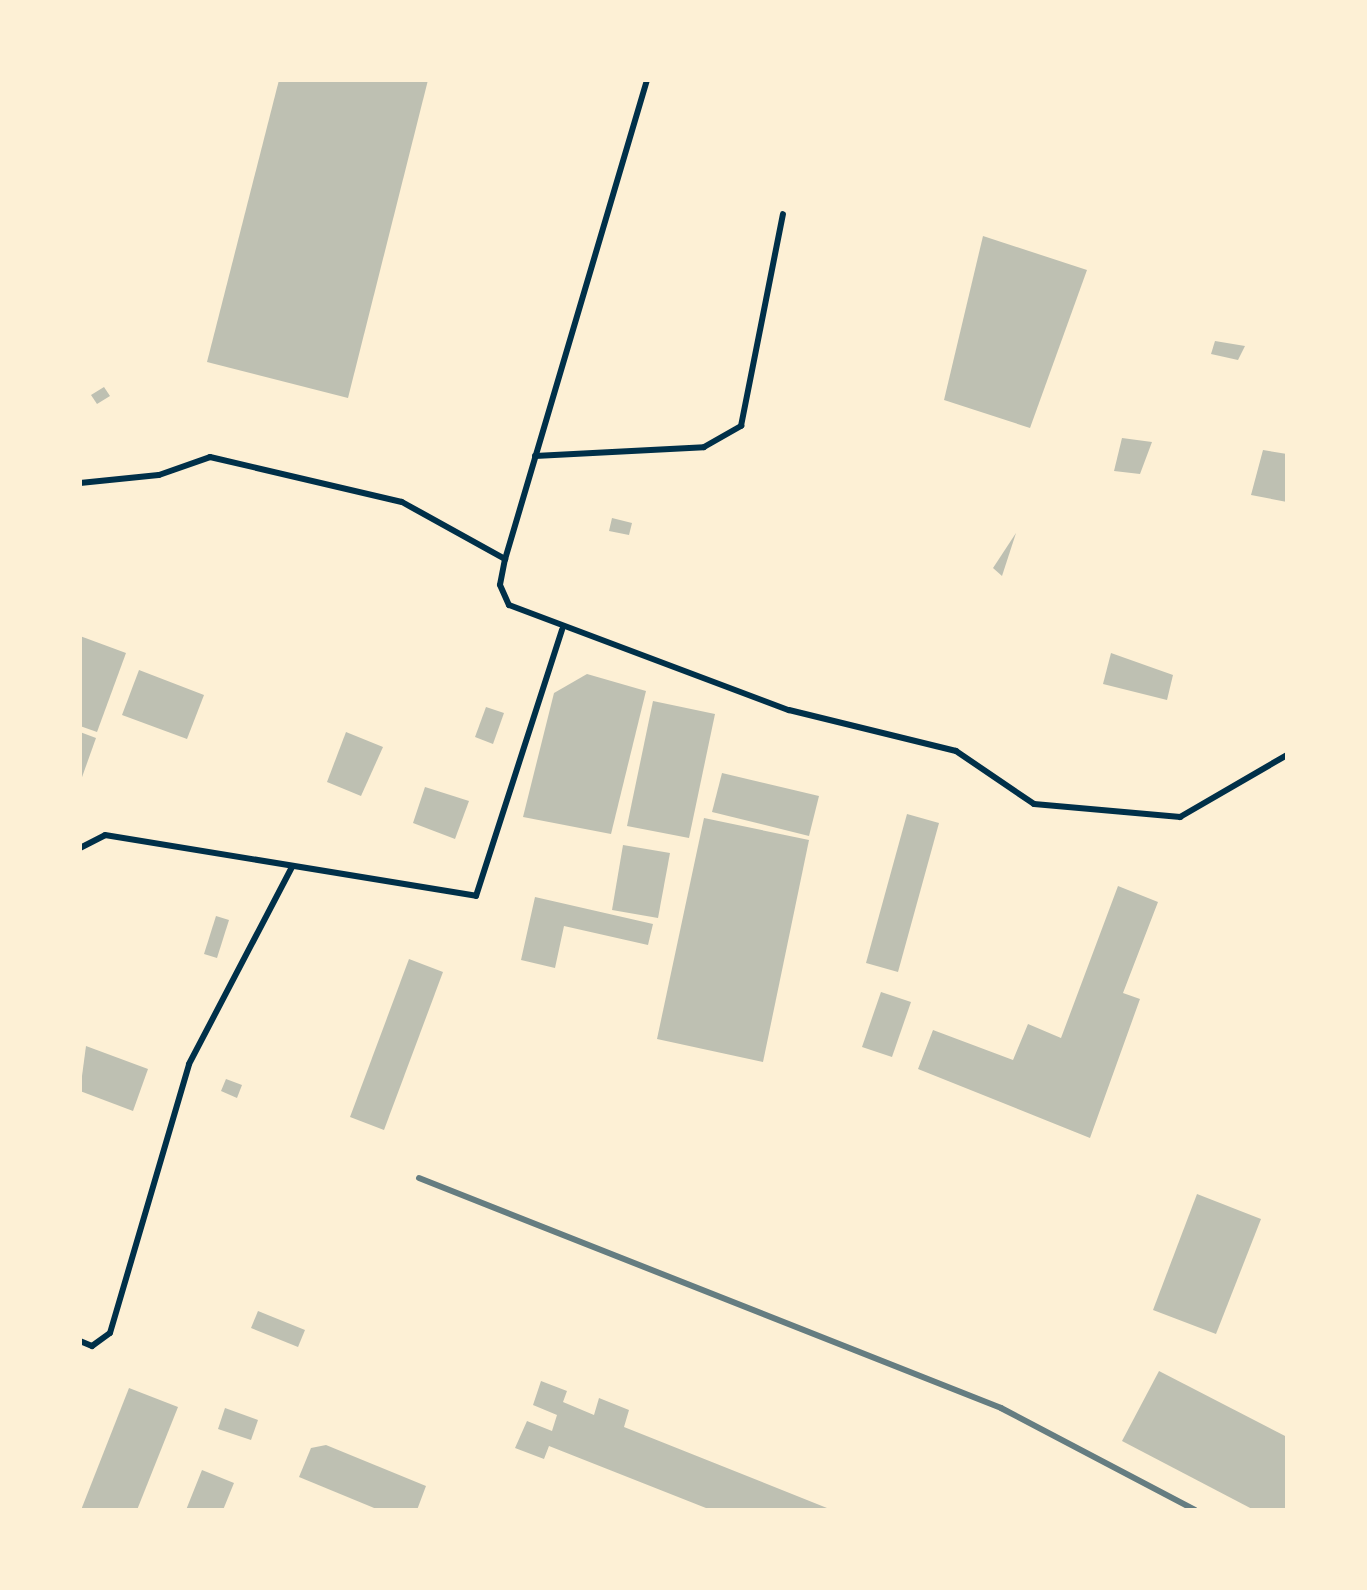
<!DOCTYPE html>
<style>
body{margin:0}
#map{position:relative;width:1367px;height:1590px;overflow:hidden;background:#fdf0d5;font-family:"Noto Sans",sans-serif}
div>[style]{position:absolute}
[style*='--x']{left:calc(var(--x)*1px);top:calc(var(--y)*1px);width:calc(var(--w)*1px);rotate:calc(var(--a)*1deg)}
.building>*{inset:0;background:#bec0b2}
.service>*{height:6px;margin:-3px;padding:0 3px;transform-origin:3px;border-radius:3px;background:#003049}
.rail>*{height:6px;margin:-3px;padding:0 3px;transform-origin:3px;border-radius:3px;background:#657d81}
span{translate:-50% -50%;white-space:nowrap;text-align:center;line-height:1.15;-webkit-text-stroke:10px #fdf0d5;paint-order:stroke}
.frame{position:absolute;inset:0;border:82px solid #fdf0d5;pointer-events:none}
</style>
<div id="map">
<div class="building">
<i style="clip-path:polygon(279px 80px,428px 80px,348px 398px,207px 362px)"></i>
<i style="clip-path:polygon(983px 236px,1087px 270px,1030px 428px,944px 400px)"></i>
<i style="clip-path:polygon(1215px 341px,1245px 346px,1238px 360px,1211px 354px)"></i>
<i style="clip-path:polygon(104px 387px,110px 396px,97px 404px,91px 395px)"></i>
<i style="clip-path:polygon(1122px 438px,1152px 442px,1140px 474px,1114px 471px)"></i>
<i style="clip-path:polygon(1263px 450px,1287px 454px,1287px 502px,1251px 495px)"></i>
<i style="clip-path:polygon(612px 518px,632px 523px,629px 535px,609px 531px)"></i>
<i style="clip-path:polygon(1016px 533px,1002px 576px,993px 568px)"></i>
<i style="clip-path:polygon(80px 636px,126px 653px,97px 732px,80px 726px)"></i>
<i style="clip-path:polygon(1111px 653px,1173px 675px,1167px 700px,1103px 684px)"></i>
<i style="clip-path:polygon(139px 670px,204px 695px,187px 739px,122px 715px)"></i>
<i style="clip-path:polygon(587px 674px,646px 691px,611px 834px,523px 817px,554px 693px)"></i>
<i style="clip-path:polygon(653px 701px,715px 714px,689px 838px,627px 826px)"></i>
<i style="clip-path:polygon(486px 707px,504px 713px,493px 744px,475px 737px)"></i>
<i style="clip-path:polygon(80px 732px,96px 738px,81px 780px,80px 780px)"></i>
<i style="clip-path:polygon(346px 732px,383px 747px,361px 796px,327px 782px)"></i>
<i style="clip-path:polygon(722px 773px,819px 796px,809px 836px,712px 812px)"></i>
<i style="clip-path:polygon(425px 787px,469px 801px,455px 839px,413px 823px)"></i>
<i style="clip-path:polygon(907px 814px,939px 823px,898px 972px,866px 963px)"></i>
<i style="clip-path:polygon(704px 818px,809px 840px,763px 1062px,657px 1039px)"></i>
<i style="clip-path:polygon(623px 845px,670px 853px,658px 918px,612px 910px)"></i>
<i style="clip-path:polygon(1118px 886px,1158px 902px,1123px 993px,1140px 999px,1090px 1138px,918px 1069px,933px 1030px,1013px 1060px,1028px 1024px,1061px 1038px)"></i>
<i style="clip-path:polygon(535px 897px,653px 924px,648px 945px,564px 926px,555px 968px,521px 960px)"></i>
<i style="clip-path:polygon(216px 916px,229px 920px,217px 958px,204px 954px)"></i>
<i style="clip-path:polygon(409px 959px,443px 972px,384px 1130px,350px 1117px)"></i>
<i style="clip-path:polygon(881px 992px,911px 1002px,892px 1057px,862px 1047px)"></i>
<i style="clip-path:polygon(86px 1046px,148px 1069px,133px 1111px,80px 1091px)"></i>
<i style="clip-path:polygon(226px 1079px,242px 1085px,237px 1098px,221px 1091px)"></i>
<i style="clip-path:polygon(1197px 1194px,1261px 1219px,1216px 1334px,1153px 1310px)"></i>
<i style="clip-path:polygon(258px 1311px,305px 1330px,298px 1347px,251px 1328px)"></i>
<i style="clip-path:polygon(1159px 1371px,1287px 1437px,1287px 1510px,1254px 1510px,1122px 1441px)"></i>
<i style="clip-path:polygon(541px 1381px,567px 1391px,563px 1402px,594px 1415px,599px 1398px,629px 1410px,624px 1427px,832px 1510px,711px 1510px,549px 1446px,544px 1459px,515px 1448px,527px 1421px,552px 1431px,557px 1415px,533px 1405px)"></i>
<i style="clip-path:polygon(129px 1388px,178px 1407px,137px 1510px,81px 1510px)"></i>
<i style="clip-path:polygon(225px 1408px,258px 1420px,251px 1440px,218px 1429px)"></i>
<i style="clip-path:polygon(326px 1445px,426px 1486px,417px 1510px,379px 1510px,299px 1477px,311px 1448px)"></i>
<i style="clip-path:polygon(202px 1470px,234px 1483px,223px 1510px,186px 1510px)"></i>
</div>
<div class="service">
<i style="--x:647;--y:80;--w:500;--a:106.5"></i>
<i style="--x:505;--y:559;--w:26;--a:101"></i>
<i style="--x:500;--y:585;--w:22;--a:66"></i>
<i style="--x:509;--y:605;--w:299;--a:20.6"></i>
<i style="--x:789;--y:710;--w:172;--a:13.8"></i>
<i style="--x:956;--y:751;--w:94;--a:34.2"></i>
<i style="--x:1034;--y:804;--w:147;--a:5.1"></i>
<i style="--x:1180;--y:817;--w:124;--a:-30.1"></i>
<i style="--x:535;--y:456;--w:169;--a:-3"></i>
<i style="--x:704;--y:447;--w:43;--a:-29.6"></i>
<i style="--x:741;--y:426;--w:216;--a:-78.8"></i>
<i style="--x:80;--y:483;--w:79;--a:-5.8"></i>
<i style="--x:159;--y:475;--w:54;--a:-19.4"></i>
<i style="--x:210;--y:457;--w:197;--a:13.2"></i>
<i style="--x:402;--y:502;--w:118;--a:29"></i>
<i style="--x:80;--y:848;--w:28;--a:-27"></i>
<i style="--x:105;--y:835;--w:376;--a:9.3"></i>
<i style="--x:476;--y:896;--w:280;--a:-72.1"></i>
<i style="--x:80;--y:1341;--w:13;--a:23"></i>
<i style="--x:92;--y:1346;--w:22;--a:-36"></i>
<i style="--x:110;--y:1333;--w:280;--a:-73.6"></i>
<i style="--x:189;--y:1064;--w:222;--a:-62.4"></i>
</div>
<div class="rail">
<i style="--x:419;--y:1178;--w:626;--a:21.56"></i>
<i style="--x:1001;--y:1408;--w:219;--a:27.7"></i>
</div>
<div class="frame"></div>
</div>
